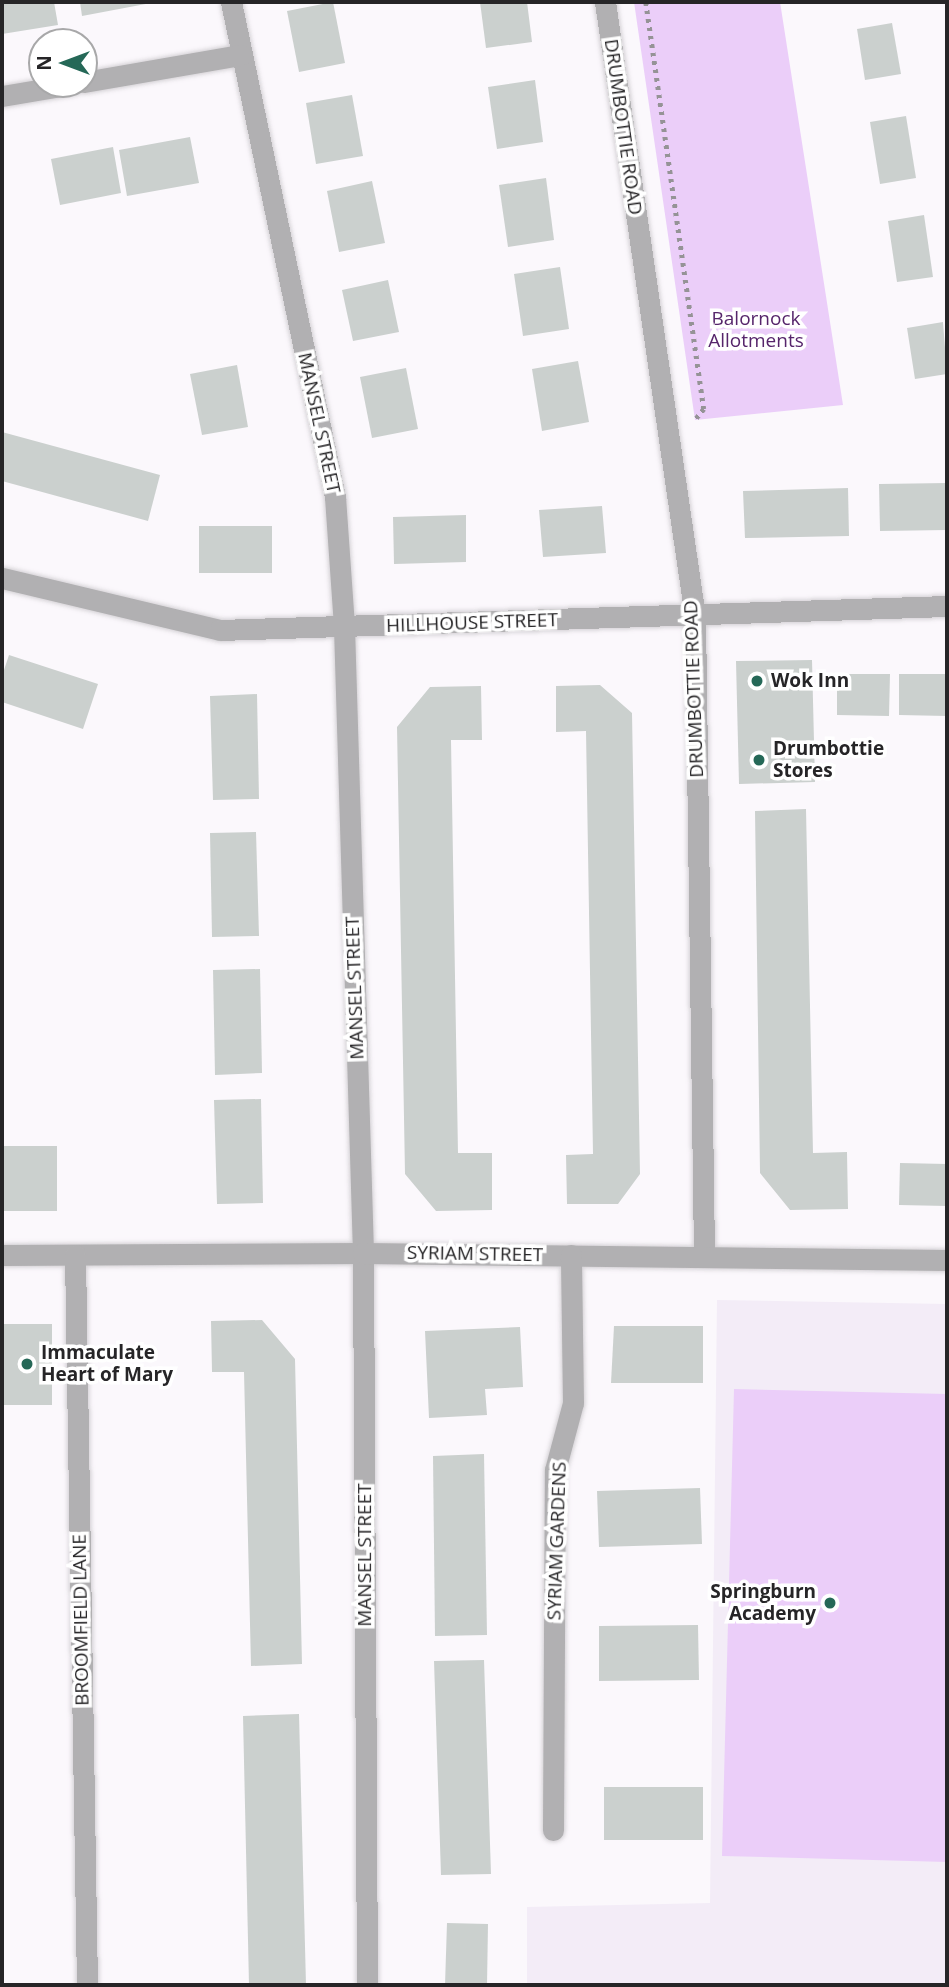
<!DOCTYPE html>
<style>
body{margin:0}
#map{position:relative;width:949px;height:1987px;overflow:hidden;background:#fbf8fc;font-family:"Open Sans",sans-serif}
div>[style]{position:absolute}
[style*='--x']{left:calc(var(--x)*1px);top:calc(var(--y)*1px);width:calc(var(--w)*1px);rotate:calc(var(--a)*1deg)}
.built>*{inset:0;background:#f3ecf7}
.green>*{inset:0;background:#ebcef9}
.building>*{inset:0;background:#cbd0ce}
.path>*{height:4.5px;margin-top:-2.25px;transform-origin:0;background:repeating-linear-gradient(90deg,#959396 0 3.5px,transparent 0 8.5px)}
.roads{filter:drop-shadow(0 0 2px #d5d2d6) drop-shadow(0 0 2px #d5d2d6)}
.minor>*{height:21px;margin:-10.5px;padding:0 10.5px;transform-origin:10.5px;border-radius:10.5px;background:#b1b0b2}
.dots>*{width:19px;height:19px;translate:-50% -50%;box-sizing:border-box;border:4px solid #fff;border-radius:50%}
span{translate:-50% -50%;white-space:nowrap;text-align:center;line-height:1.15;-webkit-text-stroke:7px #fff;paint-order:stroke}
.street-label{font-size:19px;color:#262527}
.park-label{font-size:19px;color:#56256b}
.poi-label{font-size:19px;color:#262527;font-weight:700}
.left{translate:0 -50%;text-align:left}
.right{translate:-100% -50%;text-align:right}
.frame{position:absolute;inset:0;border:4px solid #262527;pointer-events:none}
.north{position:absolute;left:28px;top:28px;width:70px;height:70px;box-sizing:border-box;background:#fff;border:2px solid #a8a8a9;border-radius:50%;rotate:270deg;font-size:19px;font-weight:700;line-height:28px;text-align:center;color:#262527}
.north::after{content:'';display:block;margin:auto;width:24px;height:32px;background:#256857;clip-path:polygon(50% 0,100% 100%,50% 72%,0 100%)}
</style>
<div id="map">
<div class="built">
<i style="clip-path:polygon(717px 1300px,947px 1304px,947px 1985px,527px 1985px,527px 1907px,710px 1903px)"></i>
</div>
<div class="green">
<i style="clip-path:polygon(634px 2px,780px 2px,843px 405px,695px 420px)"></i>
<i style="clip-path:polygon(734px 1389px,947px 1394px,947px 1862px,722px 1856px)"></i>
</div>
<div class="building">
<i style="clip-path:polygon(2px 2px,54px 2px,58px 25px,2px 34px)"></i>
<i style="clip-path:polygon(80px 2px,151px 2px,151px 3px,82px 16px)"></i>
<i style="clip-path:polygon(333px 2px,345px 63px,299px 72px,287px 11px)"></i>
<i style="clip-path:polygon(480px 2px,527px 2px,532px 42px,486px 48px)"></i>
<i style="clip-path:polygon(892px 23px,901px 74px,865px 80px,857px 29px)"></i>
<i style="clip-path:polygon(535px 80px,543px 142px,497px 149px,488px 87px)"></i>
<i style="clip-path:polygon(352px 95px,363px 156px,316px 164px,306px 103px)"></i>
<i style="clip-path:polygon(906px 116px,916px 178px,880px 184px,870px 122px)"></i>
<i style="clip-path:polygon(190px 137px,199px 183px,127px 196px,119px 150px)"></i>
<i style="clip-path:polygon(113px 147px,121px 193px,60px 205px,51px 159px)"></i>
<i style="clip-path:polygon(546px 178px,554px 240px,508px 247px,499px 185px)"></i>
<i style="clip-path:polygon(372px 181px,385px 243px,339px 252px,327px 191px)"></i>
<i style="clip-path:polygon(924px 215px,933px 277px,897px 282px,888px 221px)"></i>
<i style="clip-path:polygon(560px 267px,569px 329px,523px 336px,514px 274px)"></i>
<i style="clip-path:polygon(388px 280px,399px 332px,353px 341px,342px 290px)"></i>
<i style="clip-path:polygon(943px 322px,947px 374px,915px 379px,907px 328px)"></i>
<i style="clip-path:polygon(578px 361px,589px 422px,542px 431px,532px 369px)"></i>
<i style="clip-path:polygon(237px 365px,248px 427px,202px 435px,190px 374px)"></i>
<i style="clip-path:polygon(406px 368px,418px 429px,372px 438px,360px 377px)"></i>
<i style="clip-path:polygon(2px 432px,160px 475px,148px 521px,2px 481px)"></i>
<i style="clip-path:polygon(947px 483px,947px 530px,880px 531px,879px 484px)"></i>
<i style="clip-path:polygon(848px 488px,849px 536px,745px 538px,743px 491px)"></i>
<i style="clip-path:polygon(602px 506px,606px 553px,543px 557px,539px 510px)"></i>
<i style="clip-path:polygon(466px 515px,466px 562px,394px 564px,393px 517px)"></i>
<i style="clip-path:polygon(199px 526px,272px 526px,272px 573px,199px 573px)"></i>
<i style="clip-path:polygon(9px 655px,98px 684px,83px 729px,2px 702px,2px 676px)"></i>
<i style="clip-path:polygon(812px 660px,815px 782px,739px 784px,736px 661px)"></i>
<i style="clip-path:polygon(837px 674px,890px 674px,889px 716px,837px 715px)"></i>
<i style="clip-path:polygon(899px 674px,947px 674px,947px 716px,899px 715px)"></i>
<i style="clip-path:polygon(600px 685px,632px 713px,640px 1174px,618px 1204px,567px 1204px,566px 1155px,593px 1154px,586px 731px,556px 732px,556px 686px)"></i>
<i style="clip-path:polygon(481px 686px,482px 740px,451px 740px,458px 1153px,492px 1153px,492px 1210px,436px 1211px,405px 1174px,397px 727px,430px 687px)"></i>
<i style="clip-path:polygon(257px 694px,259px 799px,213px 800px,210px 696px)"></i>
<i style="clip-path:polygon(806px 809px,813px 1153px,847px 1152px,848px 1209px,790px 1210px,760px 1173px,755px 811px)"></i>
<i style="clip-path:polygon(256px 832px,259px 936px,212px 937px,210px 833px)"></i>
<i style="clip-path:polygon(260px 969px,262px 1073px,215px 1075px,213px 970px)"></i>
<i style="clip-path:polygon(261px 1099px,263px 1203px,217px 1204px,214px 1100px)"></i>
<i style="clip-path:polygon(2px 1146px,57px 1146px,57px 1211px,2px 1211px)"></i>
<i style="clip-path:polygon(900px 1163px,947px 1164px,947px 1206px,899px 1205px)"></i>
<i style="clip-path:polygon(262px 1320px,295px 1359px,302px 1664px,251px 1666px,244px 1372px,212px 1372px,211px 1321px)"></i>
<i style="clip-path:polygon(2px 1324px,52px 1324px,52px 1405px,2px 1405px)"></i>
<i style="clip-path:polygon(614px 1326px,703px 1326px,703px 1383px,611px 1383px)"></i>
<i style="clip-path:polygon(520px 1327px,523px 1387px,485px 1389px,487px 1415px,429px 1418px,425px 1331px)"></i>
<i style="clip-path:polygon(484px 1454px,487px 1635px,435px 1636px,433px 1456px)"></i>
<i style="clip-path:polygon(700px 1488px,702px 1544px,599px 1547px,597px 1491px)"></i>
<i style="clip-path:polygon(698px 1625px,699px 1680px,599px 1681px,599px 1626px)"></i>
<i style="clip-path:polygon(484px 1660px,491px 1874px,441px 1875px,434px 1661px)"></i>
<i style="clip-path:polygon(299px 1714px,306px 1985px,249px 1985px,243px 1716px)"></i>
<i style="clip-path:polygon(604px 1787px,703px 1787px,703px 1840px,604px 1840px)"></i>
<i style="clip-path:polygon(447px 1923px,488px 1924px,487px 1985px,445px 1985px)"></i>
</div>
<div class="path">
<i style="--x:646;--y:2;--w:411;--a:81.9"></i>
<i style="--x:704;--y:409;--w:14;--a:129"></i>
</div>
<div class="roads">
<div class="minor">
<i style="--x:231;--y:2;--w:506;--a:78.13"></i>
<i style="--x:335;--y:497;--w:130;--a:86"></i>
<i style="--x:344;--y:627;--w:626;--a:88.26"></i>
<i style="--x:363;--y:1253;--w:732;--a:89.69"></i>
<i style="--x:605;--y:2;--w:622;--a:81.67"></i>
<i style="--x:695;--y:617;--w:640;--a:89.19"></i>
<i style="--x:84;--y:82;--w:159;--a:-9.8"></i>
<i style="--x:2;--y:96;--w:72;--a:-9.6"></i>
<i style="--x:2;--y:578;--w:224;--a:13.4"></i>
<i style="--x:220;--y:630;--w:727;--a:-1.89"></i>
<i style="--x:2;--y:1255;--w:361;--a:-0.3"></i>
<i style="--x:363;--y:1253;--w:584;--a:0.69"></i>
<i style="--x:75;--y:1255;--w:730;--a:89.06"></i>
<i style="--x:553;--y:1830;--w:360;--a:-89.7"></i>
<i style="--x:555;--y:1470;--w:69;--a:-75"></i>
<i style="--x:573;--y:1403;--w:148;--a:-90.8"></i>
</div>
</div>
<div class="dots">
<i style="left:757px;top:681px;background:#256857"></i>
<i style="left:759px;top:760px;background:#256857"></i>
<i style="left:27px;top:1364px;background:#256857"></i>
<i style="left:830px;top:1603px;background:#256857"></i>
</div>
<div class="street-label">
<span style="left:623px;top:127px;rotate:82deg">DRUMBOTTIE ROAD</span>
<span style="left:319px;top:423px;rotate:78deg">MANSEL STREET</span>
<span style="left:472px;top:623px;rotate:-2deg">HILLHOUSE STREET</span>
<span style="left:694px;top:689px;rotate:-92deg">DRUMBOTTIE ROAD</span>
<span style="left:355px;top:988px;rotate:-92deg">MANSEL STREET</span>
<span style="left:475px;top:1254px;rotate:1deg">SYRIAM STREET</span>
<span style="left:557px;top:1541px;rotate:-88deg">SYRIAM GARDENS</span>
<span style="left:365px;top:1555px;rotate:-90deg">MANSEL STREET</span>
<span style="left:81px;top:1620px;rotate:-91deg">BROOMFIELD LANE</span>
</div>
<div class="park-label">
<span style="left:756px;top:330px">Balornock<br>Allotments</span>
</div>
<div class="poi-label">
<span class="left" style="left:771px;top:681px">Wok Inn</span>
<span class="left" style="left:773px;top:760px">Drumbottie<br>Stores</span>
<span class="left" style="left:41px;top:1364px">Immaculate<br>Heart of Mary</span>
<span class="right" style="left:816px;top:1603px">Springburn<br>Academy</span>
</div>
<div class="frame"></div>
<div class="north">N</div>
</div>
